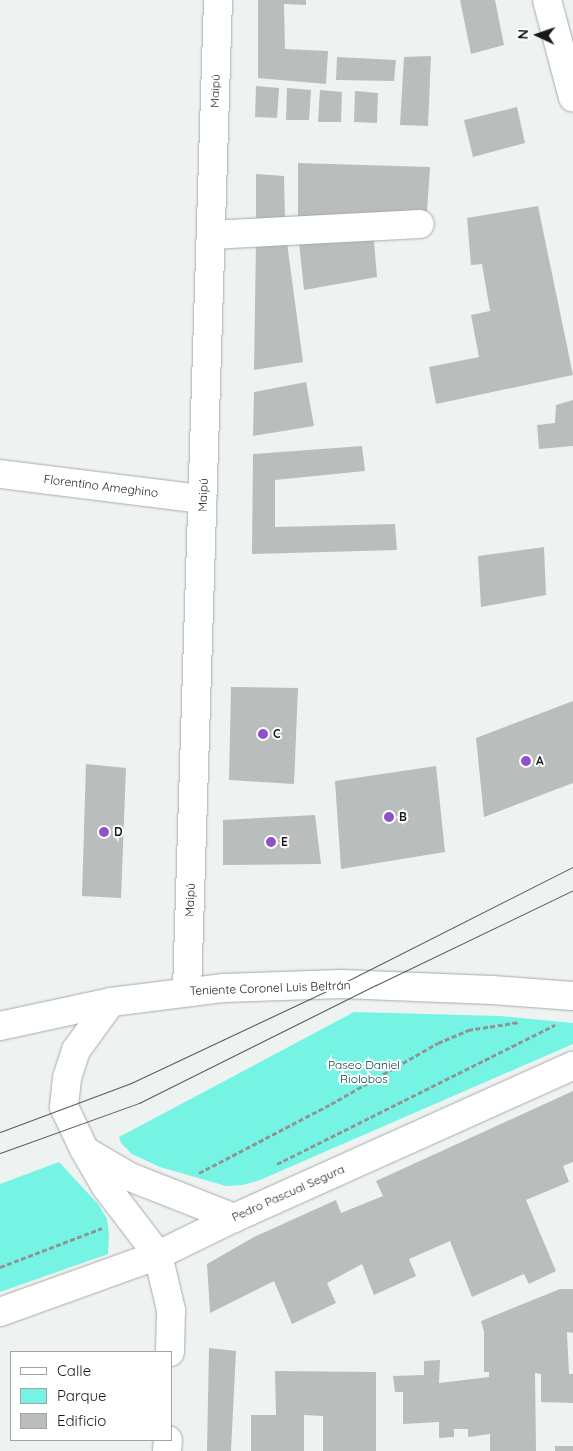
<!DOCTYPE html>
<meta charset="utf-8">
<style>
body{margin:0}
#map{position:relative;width:573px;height:1451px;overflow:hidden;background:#eef3f2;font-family:Quicksand,sans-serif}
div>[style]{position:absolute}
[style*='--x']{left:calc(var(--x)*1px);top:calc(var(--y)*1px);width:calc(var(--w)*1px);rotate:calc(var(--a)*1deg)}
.green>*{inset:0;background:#75f4e3}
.building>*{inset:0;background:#b9bebd}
.path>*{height:3px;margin-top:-1.5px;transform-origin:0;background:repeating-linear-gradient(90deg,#919494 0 5px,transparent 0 7.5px)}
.roads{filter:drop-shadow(0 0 1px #a6abaa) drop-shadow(0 0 1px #a6abaa)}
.minor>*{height:28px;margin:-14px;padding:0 14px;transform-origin:14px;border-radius:14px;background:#fff}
.major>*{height:28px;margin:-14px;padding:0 14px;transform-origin:14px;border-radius:14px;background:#fff}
.tram>*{height:1px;margin:-0.5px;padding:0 0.5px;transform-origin:0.5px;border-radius:0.5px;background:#575a59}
.dots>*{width:14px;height:14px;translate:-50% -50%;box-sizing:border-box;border:2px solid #fff;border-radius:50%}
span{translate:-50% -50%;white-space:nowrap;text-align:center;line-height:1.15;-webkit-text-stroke:4px #fff;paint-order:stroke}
.street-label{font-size:12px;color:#171919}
.poi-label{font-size:12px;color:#171919;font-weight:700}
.left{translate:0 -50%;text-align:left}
.park-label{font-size:12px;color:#00463f}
.legend{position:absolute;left:10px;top:1351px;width:162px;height:90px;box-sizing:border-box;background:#fff;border:1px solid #a2a3a3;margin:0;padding:6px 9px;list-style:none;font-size:15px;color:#171919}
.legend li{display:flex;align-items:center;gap:10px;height:25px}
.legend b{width:25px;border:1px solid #a2a3a3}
.north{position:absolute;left:513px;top:10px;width:50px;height:50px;-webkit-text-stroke:4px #fff;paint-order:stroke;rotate:273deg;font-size:14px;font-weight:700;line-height:20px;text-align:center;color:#171919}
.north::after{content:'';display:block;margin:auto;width:18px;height:22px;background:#171919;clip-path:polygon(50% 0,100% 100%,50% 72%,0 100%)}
</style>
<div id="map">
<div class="green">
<i style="clip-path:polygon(354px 1012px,500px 1016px,573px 1023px,573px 1044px,260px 1180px,243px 1185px,226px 1186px,160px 1167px,132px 1154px,121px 1143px,119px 1137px)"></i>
<i style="clip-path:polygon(59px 1162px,98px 1204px,107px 1219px,109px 1234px,108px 1254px,0 1292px,0 1184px)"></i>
</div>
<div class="building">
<i style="clip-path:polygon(258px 0,306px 0,306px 5px,284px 4px,285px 49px,328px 51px,326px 84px,258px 78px)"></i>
<i style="clip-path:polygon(460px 0,495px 0,504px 45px,471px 54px)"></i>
<i style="clip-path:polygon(431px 56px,428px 126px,400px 125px,404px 57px)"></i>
<i style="clip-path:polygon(337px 57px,396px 60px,394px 81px,336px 80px)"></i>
<i style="clip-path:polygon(256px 86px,279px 88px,277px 118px,255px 117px)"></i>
<i style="clip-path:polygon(287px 88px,311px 90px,309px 120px,286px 120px)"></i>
<i style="clip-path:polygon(320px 90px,342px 92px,341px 122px,318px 122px)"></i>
<i style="clip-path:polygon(355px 91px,378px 93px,377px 123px,354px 122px)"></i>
<i style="clip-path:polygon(517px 107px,525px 143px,473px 157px,464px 120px)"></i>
<i style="clip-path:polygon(298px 163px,430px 167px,427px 212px,298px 219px)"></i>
<i style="clip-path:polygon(256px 174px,284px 176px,285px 221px,256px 221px)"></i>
<i style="clip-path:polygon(538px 206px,573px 375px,436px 404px,429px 367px,479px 357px,471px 315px,490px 311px,482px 264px,471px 265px,467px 218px)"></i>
<i style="clip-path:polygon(373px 231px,377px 277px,304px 290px,299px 243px)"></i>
<i style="clip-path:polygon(256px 243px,287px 243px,303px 362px,254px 370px)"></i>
<i style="clip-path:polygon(306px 382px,314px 426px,253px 436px,254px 392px)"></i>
<i style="clip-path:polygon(573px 400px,573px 446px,539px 449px,537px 425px,555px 423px,556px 405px)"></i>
<i style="clip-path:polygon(362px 446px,365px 471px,275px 480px,275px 527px,395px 524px,397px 550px,252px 554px,253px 454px)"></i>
<i style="clip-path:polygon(544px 547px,546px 595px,481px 607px,478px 556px)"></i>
<i style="clip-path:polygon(231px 687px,298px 688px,294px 784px,229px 780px)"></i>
<i style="clip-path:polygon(573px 701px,573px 783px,484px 817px,476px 738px)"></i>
<i style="clip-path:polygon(86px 764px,126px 768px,121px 898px,82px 896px)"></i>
<i style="clip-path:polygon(436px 766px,445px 852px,341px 869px,335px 781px)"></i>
<i style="clip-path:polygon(315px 815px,321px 864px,223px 865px,223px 820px)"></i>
<i style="clip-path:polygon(573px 1091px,573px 1162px,563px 1166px,569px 1182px,526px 1200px,556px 1271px,529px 1284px,524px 1274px,472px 1297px,450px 1241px,409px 1259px,416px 1276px,374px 1295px,362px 1264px,327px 1283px,336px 1303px,292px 1324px,274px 1281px,210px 1313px,207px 1264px,254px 1237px,336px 1200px,341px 1213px,383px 1196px,376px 1181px)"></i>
<i style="clip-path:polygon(560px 1289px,573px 1289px,573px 1333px,567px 1332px,569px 1374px,573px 1374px,573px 1403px,541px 1402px,541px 1374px,535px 1373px,536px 1451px,490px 1451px,490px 1434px,468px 1437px,468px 1429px,454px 1429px,454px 1437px,439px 1438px,439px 1422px,403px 1424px,403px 1392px,395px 1392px,393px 1376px,424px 1375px,424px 1361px,440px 1360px,439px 1383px,489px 1377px,489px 1372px,484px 1372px,484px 1332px,481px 1321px)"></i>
<i style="clip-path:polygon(209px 1348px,236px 1351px,231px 1451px,207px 1451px)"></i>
<i style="clip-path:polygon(275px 1371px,376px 1372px,376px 1451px,323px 1451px,323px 1416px,304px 1415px,304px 1451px,251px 1451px,251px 1415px,276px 1415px)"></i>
<i style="clip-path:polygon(555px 1446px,573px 1446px,573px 1451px,555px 1451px)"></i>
</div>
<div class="path">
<i style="--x:277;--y:1164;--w:311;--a:-26.6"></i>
<i style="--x:199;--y:1173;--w:149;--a:-27.6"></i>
<i style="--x:331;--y:1104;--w:123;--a:-29.7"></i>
<i style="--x:438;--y:1043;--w:33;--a:-23"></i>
<i style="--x:468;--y:1030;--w:52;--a:-8.9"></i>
<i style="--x:0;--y:1267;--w:109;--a:-20.9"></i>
</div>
<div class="roads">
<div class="minor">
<i style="--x:547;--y:0;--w:101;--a:75.1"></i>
<i style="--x:211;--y:235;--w:209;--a:-3"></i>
<i style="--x:0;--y:474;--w:204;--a:7.1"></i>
<i style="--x:187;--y:991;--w:991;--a:-88.21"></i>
<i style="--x:158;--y:1255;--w:57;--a:76.7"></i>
<i style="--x:171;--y:1310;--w:42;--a:91.4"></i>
<i style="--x:167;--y:1451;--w:11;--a:-85"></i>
</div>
<div class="major">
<i style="--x:111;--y:1002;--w:59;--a:126.1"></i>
<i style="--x:76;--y:1050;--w:29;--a:108"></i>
<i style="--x:67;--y:1078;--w:29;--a:96"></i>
<i style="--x:64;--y:1107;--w:47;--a:64.5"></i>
<i style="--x:84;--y:1149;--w:44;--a:59.9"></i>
<i style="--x:106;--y:1187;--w:86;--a:52.6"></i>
<i style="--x:0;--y:1026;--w:114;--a:-12.2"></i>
<i style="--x:111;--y:1002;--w:114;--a:-7.1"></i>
<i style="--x:224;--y:988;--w:117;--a:-2"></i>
<i style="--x:341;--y:984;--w:151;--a:2.3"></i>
<i style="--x:492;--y:990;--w:81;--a:4.2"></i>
<i style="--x:89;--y:1153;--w:48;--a:30.3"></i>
<i style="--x:130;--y:1177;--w:112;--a:21.5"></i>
<i style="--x:0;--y:1312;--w:168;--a:-19.8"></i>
<i style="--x:158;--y:1255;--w:85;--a:-26"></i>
<i style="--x:234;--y:1218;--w:372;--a:-24.2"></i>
</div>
</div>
<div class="tram">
<i style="--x:0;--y:1132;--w:140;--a:-20.5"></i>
<i style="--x:131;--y:1083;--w:232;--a:-25.2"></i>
<i style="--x:341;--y:984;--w:260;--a:-26.8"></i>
<i style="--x:0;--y:1153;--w:148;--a:-19.8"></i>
<i style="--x:139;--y:1103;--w:265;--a:-26.5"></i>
<i style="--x:376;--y:985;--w:219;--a:-25.7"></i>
</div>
<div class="dots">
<i style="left:263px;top:734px;background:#8e51c7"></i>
<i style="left:526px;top:761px;background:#8e51c7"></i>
<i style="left:389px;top:817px;background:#8e51c7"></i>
<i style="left:104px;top:832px;background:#8e51c7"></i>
<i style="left:271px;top:842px;background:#8e51c7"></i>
</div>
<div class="street-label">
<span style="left:215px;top:91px;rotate:-88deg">Maipú</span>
<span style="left:101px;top:486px;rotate:7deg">Florentino Ameghino</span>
<span style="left:203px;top:495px;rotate:-88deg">Maipú</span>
<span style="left:190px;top:900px;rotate:-88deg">Maipú</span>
<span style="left:270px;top:988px;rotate:-2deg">Teniente Coronel Luis Beltrán</span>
<span style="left:288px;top:1193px;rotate:-24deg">Pedro Pascual Segura</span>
</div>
<div class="poi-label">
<span class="left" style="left:273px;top:734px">C</span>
<span class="left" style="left:536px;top:761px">A</span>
<span class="left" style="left:399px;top:817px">B</span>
<span class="left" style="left:114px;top:832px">D</span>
<span class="left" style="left:281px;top:842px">E</span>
</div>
<div class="park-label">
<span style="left:364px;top:1072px">Paseo Daniel<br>Riolobos</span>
</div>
<ul class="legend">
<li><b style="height:6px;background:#fff"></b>Calle</li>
<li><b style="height:14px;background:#75f4e3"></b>Parque</li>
<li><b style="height:14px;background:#b9bebd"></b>Edificio</li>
</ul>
<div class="north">N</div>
</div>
